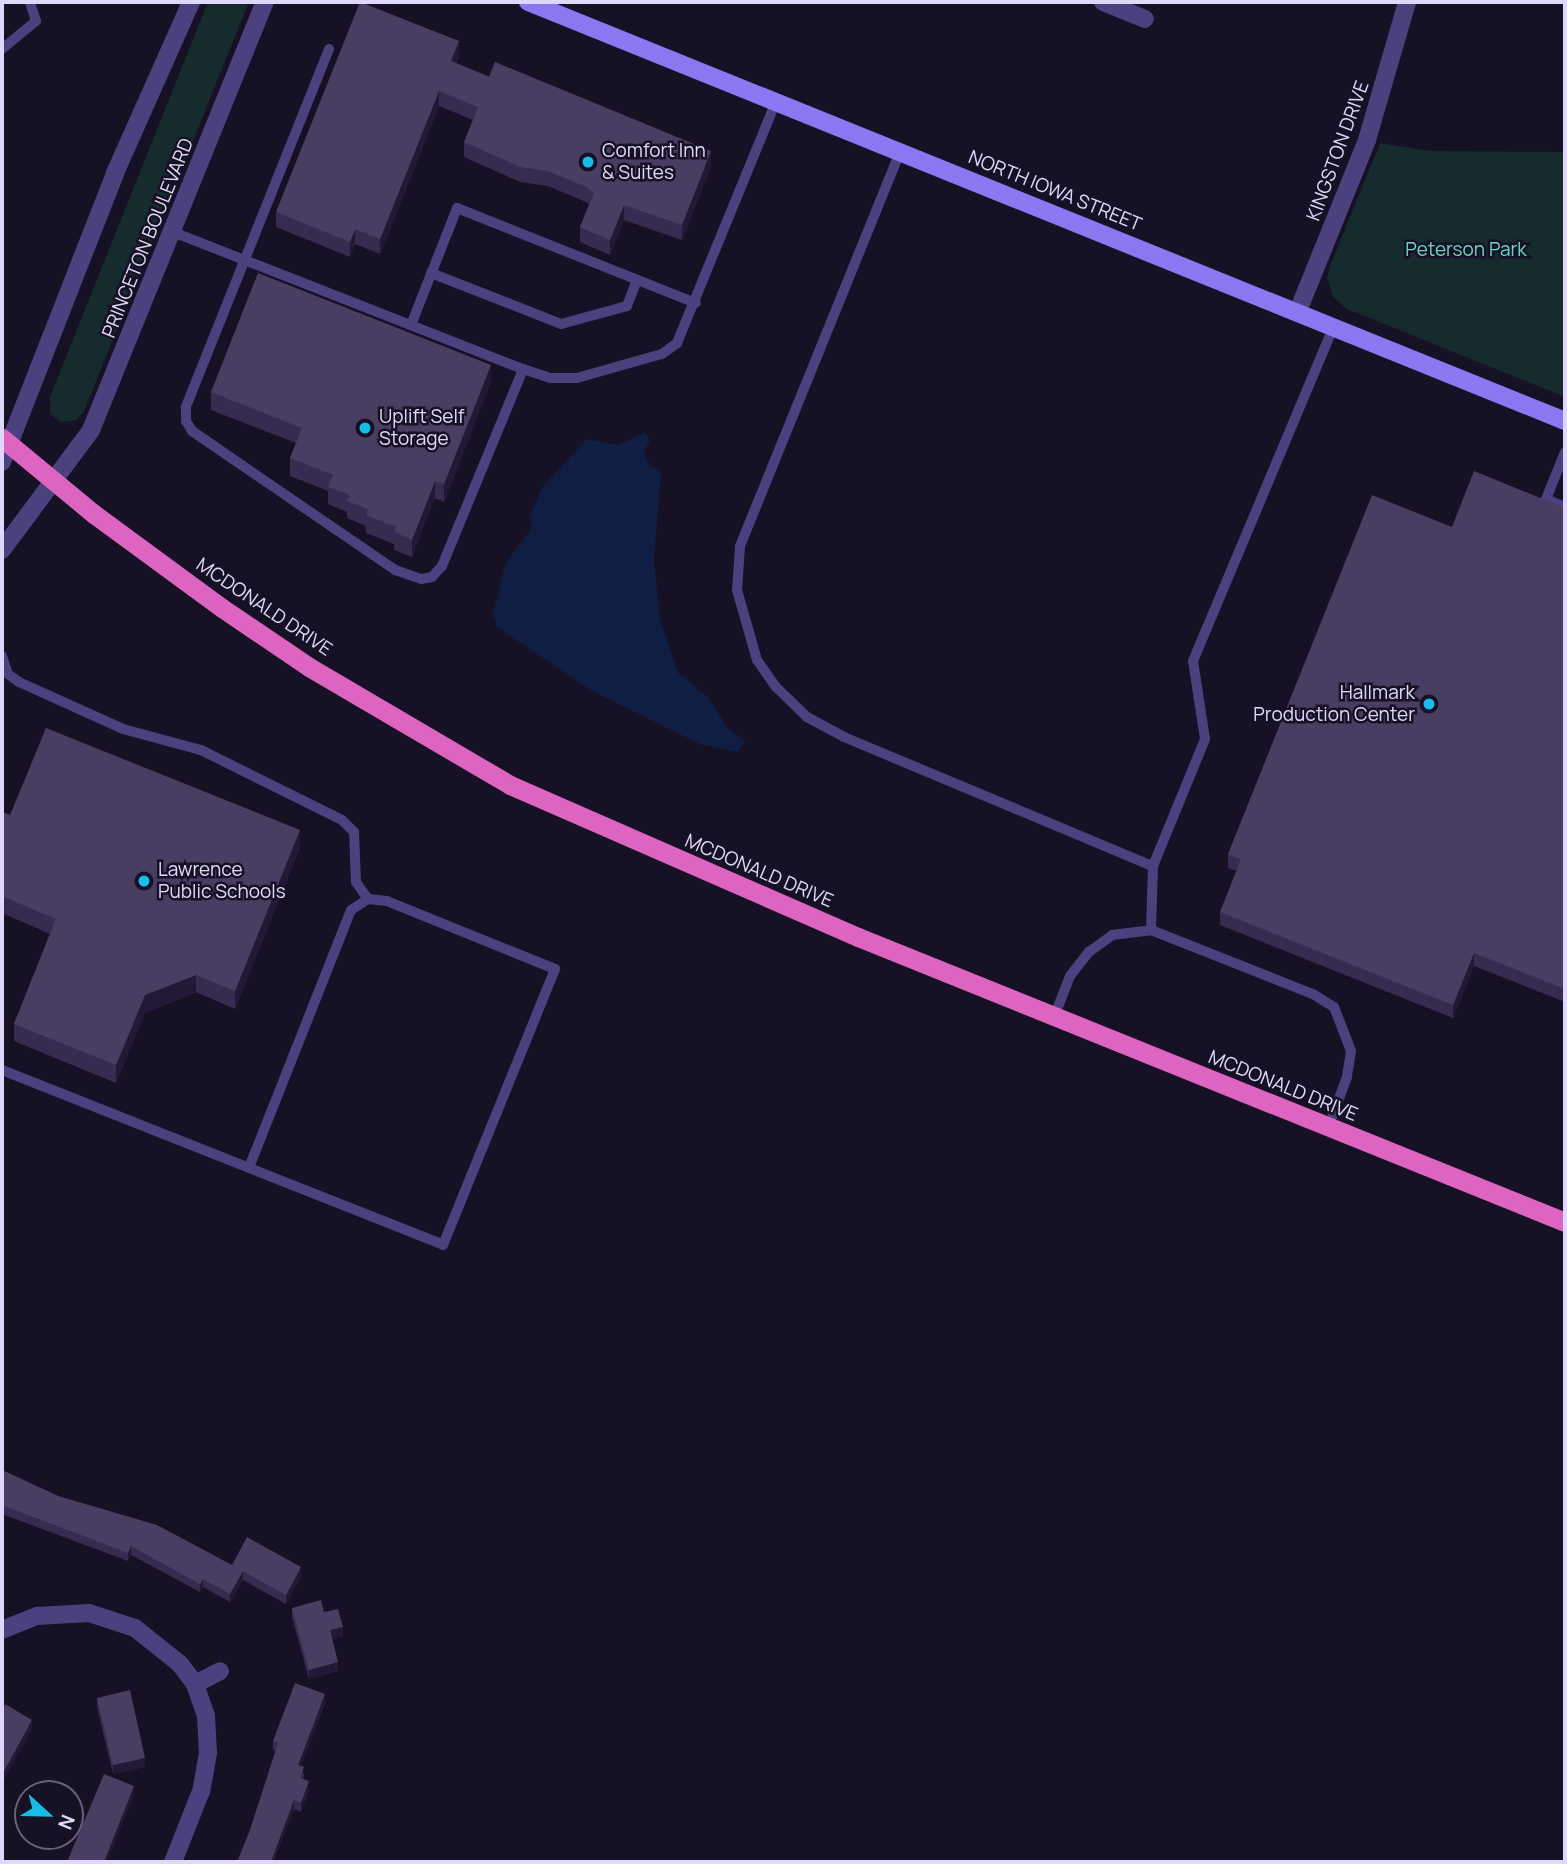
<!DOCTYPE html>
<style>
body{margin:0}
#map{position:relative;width:1567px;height:1864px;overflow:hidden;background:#161124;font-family:Manrope,sans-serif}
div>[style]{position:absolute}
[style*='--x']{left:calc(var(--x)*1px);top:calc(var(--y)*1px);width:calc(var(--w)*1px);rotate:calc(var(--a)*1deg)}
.green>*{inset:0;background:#152b2d}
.water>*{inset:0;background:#111e43}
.service>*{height:10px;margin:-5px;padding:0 5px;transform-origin:5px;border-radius:5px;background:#4a417e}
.minor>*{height:18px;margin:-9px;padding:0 9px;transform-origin:9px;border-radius:9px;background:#4a417e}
.tertiary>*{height:18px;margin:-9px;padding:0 9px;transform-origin:9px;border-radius:9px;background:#4a417e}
.secondary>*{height:18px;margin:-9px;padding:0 9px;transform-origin:9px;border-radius:9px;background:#8978f2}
.trunk>*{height:19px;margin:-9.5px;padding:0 9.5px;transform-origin:9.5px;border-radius:9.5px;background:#de64c2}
.wall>*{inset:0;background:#372c50}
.shaded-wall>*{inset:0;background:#221937}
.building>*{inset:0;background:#493e62}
.dots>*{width:19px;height:19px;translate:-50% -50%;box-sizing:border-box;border:4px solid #161124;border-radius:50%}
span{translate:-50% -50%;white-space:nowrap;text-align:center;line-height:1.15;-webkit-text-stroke:5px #161124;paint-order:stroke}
.poi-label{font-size:19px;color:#e0d8fb}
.left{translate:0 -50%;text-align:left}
.right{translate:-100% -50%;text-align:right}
.street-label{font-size:19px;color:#e0d8fb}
.park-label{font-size:19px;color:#6ad5c6}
.frame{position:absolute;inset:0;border:4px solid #e0d8fb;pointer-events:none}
.north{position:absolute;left:14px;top:1780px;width:70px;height:70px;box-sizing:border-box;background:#161124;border:2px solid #67617a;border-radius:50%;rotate:112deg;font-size:19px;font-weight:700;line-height:28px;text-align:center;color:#e0d8fb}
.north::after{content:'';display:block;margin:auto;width:24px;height:32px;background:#17bce8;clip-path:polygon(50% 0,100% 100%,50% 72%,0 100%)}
</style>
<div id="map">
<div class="green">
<i style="clip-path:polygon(208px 2px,249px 2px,84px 411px,77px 420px,61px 422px,50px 414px,50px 397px)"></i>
<i style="clip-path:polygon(1380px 143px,1430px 151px,1565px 152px,1565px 397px,1347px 309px,1333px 297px,1327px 278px,1331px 264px)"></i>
</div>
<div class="water">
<i style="clip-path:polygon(645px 432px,650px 441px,644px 451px,648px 463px,661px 473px,654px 560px,660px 619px,678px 673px,708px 697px,727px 727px,745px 742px,737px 752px,700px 744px,592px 691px,497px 627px,493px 614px,506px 562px,531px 529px,530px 516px,543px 486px,587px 439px,619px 445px)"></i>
</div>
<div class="service">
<i style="--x:2;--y:49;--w:44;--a:-39.5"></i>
<i style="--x:36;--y:21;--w:20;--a:-108"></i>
<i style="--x:329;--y:49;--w:386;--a:111.8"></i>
<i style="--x:186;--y:407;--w:14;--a:90"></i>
<i style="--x:186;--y:421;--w:12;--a:59"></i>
<i style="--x:192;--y:431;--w:246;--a:34.4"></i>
<i style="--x:395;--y:570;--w:28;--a:19"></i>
<i style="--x:421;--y:579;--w:11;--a:-10"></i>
<i style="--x:432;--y:577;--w:15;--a:-48"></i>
<i style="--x:442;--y:566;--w:213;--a:-67.6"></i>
<i style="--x:900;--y:152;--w:426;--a:112.1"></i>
<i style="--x:740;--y:547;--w:43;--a:94"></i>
<i style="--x:737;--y:590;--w:73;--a:74.1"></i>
<i style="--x:757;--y:660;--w:33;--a:55"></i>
<i style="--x:776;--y:687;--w:43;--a:44.1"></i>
<i style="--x:807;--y:717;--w:42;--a:28.4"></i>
<i style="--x:844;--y:737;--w:335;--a:22.7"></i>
<i style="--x:173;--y:232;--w:376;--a:21.4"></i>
<i style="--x:523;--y:369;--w:28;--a:18"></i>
<i style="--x:550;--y:378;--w:27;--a:0"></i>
<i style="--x:577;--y:378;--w:88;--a:-15.8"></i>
<i style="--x:662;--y:354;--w:19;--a:-36"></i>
<i style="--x:677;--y:343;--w:261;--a:-67.7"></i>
<i style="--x:431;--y:273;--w:140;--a:21.4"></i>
<i style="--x:561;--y:324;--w:68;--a:-15.3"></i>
<i style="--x:627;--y:306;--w:28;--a:-69"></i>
<i style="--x:411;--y:325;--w:126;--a:-68.5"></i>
<i style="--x:457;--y:208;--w:257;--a:21.7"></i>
<i style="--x:1565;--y:452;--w:51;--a:112"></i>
<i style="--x:1546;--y:499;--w:21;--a:23"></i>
<i style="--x:2;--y:656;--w:19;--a:72"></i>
<i style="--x:8;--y:674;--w:14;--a:36"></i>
<i style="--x:19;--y:682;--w:114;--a:24.3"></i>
<i style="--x:123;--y:729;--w:81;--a:15.1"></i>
<i style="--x:201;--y:750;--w:157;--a:26.4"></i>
<i style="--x:342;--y:820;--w:17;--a:45"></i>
<i style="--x:354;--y:832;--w:50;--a:87.7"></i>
<i style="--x:356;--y:882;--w:21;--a:55"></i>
<i style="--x:1151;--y:930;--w:64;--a:-88.2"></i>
<i style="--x:1153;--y:866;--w:137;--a:-67.7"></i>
<i style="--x:1205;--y:739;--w:79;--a:-98.7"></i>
<i style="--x:1193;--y:661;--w:364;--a:-67.2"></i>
<i style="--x:1054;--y:1017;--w:44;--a:-68.7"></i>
<i style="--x:1070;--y:976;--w:31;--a:-52"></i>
<i style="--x:1089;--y:952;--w:29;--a:-36"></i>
<i style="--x:1112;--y:935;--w:39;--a:-7"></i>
<i style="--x:1151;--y:930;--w:174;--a:21.6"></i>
<i style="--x:1313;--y:994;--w:25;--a:32"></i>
<i style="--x:1334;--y:1007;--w:47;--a:68.9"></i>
<i style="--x:1351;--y:1051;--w:26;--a:99"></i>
<i style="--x:1347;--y:1077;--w:54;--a:110.4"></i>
<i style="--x:2;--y:1070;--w:474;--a:21.6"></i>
<i style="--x:443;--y:1245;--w:298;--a:-67.9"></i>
<i style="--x:555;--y:969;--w:181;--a:-158"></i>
<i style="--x:387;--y:901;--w:19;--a:-174"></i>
<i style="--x:368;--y:899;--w:20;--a:147"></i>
<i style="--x:351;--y:910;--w:277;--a:111.6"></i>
</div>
<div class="minor">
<i style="--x:1103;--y:2;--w:45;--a:22"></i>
<i style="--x:1298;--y:311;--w:184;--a:-68"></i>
<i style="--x:1367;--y:140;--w:144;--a:-73.8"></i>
<i style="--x:2;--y:1630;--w:38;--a:-22"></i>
<i style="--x:37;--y:1616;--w:52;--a:-3.3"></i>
<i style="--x:89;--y:1613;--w:48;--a:18.1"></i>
<i style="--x:135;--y:1628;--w:58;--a:38.7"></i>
<i style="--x:180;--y:1664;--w:25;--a:53"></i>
<i style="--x:195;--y:1684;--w:34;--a:71"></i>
<i style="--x:206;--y:1716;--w:37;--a:87"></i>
<i style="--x:208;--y:1753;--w:39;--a:100"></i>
<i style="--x:201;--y:1791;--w:76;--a:111.5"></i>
<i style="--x:195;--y:1684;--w:28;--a:-27"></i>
</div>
<div class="tertiary">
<i style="--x:2;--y:462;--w:310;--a:-68.6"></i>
<i style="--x:115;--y:173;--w:187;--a:-66"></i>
<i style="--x:2;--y:550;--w:149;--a:-53.4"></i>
<i style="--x:91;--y:430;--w:462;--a:-67.9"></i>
</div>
<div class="secondary">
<i style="--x:528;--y:2;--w:1118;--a:22"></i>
</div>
<div class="trunk">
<i style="--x:2;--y:438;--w:119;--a:39.6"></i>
<i style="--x:94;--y:514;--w:159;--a:36.3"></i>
<i style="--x:222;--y:608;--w:105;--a:34.1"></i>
<i style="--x:309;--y:667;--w:233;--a:30.4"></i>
<i style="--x:510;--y:785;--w:380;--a:23.6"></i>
<i style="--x:858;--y:937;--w:762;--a:21.95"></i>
</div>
<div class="wall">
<i style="clip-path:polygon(459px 56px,456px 63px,711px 166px,682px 240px,624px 220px,610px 255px,580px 242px,580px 227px,589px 204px,586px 202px,548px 186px,520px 182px,464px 157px,464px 142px,473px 120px,439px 106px,380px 254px,355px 244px,350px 257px,276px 227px,276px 212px)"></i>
<i style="clip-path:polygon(491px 382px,444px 502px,435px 498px,412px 557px,394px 550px,394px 544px,366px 533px,366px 526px,347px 518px,347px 512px,328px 504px,328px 491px,290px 476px,290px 458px,296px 443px,211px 410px,211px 392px)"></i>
<i style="clip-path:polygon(1565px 508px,1565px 1002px,1474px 966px,1453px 1018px,1220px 925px,1220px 912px,1237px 871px,1228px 868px,1228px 854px)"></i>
<i style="clip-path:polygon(2px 812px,10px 815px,300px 848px,235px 1009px,196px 992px,145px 1013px,116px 1083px,14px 1041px,14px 1024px,50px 934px,2px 913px)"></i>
<i style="clip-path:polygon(2px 1470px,58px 1496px,232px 1565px,301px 1576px,286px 1604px,243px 1580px,230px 1602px,203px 1587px,200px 1592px,131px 1555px,128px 1561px,2px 1514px)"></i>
<i style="clip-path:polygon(292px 1608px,343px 1636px,332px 1639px,338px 1671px,309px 1679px,292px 1617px)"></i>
<i style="clip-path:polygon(97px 1698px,145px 1767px,113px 1774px,97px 1707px)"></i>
<i style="clip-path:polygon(325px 1703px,301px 1766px,304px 1775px,303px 1779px,309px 1790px,301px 1812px,294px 1809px,250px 1830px,276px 1751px,273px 1750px,273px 1741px)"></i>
</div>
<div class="shaded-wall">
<i style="clip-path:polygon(459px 41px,459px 56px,451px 76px,451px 61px)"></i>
<i style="clip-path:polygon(439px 91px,439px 106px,380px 254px,380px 239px)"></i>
<i style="clip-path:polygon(711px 151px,711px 166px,682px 240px,682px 225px)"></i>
<i style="clip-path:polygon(624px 205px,624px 220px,610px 255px,610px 240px)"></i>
<i style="clip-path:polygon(355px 229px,355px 244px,350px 257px,350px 242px)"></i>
<i style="clip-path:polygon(491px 365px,491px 382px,444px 502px,444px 484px)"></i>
<i style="clip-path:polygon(435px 481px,435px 498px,412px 557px,412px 540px)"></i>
<i style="clip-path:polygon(300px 830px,300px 848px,235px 1009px,235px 991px)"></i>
<i style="clip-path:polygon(1474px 953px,1474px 966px,1453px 1018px,1453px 1005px)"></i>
<i style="clip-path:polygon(196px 975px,196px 992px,145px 1013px,116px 1083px,116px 1065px,145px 995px)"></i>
<i style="clip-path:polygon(131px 1546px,131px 1555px,128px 1561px,128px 1553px)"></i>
<i style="clip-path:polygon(301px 1567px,301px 1576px,286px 1604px,286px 1595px)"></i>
<i style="clip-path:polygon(243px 1571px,243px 1580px,230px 1602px,230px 1594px)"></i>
<i style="clip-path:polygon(203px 1579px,203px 1587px,200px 1592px,200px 1584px)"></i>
<i style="clip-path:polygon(343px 1627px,343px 1636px,330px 1639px,330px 1630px)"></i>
<i style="clip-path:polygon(338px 1662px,338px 1671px,309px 1679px,309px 1670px)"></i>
<i style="clip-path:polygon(325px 1694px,325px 1703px,298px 1774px,298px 1765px)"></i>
<i style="clip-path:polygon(32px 1720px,32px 1729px,2px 1784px,2px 1775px)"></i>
<i style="clip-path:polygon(145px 1758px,145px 1767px,113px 1774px,113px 1765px)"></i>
<i style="clip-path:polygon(309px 1781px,309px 1790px,301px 1812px,301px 1803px)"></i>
<i style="clip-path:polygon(134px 1786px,134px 1795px,107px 1862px,104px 1862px)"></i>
<i style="clip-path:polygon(294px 1800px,294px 1809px,274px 1862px,271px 1862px)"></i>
</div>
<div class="building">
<i style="clip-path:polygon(360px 2px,459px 41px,451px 61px,489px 77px,495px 62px,711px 151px,682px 225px,624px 205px,610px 240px,580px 227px,594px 193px,586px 187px,548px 171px,520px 167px,464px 142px,478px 107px,439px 91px,380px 239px,355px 229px,350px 242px,276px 212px)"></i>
<i style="clip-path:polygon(258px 273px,491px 365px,444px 484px,435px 481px,412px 540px,394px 532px,396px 527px,366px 515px,368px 509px,347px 501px,350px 495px,328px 487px,333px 475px,290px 458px,302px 428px,211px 392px)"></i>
<i style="clip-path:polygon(1474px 471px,1565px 508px,1565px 989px,1474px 953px,1453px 1005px,1220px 912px,1241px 859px,1228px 854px,1372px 495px,1452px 527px)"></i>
<i style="clip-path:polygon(46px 728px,300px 830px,235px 991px,196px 975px,145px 995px,116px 1065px,14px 1024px,56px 919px,2px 896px,2px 812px,10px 815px)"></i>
<i style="clip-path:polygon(2px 1470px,58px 1496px,157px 1525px,232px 1565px,247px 1537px,301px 1567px,286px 1595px,243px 1571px,230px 1594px,203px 1579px,200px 1584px,131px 1546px,128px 1553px,2px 1505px)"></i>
<i style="clip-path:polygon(321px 1600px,324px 1612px,338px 1609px,343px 1627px,330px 1630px,338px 1662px,309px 1670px,292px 1608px)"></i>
<i style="clip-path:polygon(295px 1683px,325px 1694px,298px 1765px,304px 1767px,300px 1778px,309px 1781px,301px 1803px,294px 1800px,271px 1862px,237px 1862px,250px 1830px,278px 1743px,273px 1741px)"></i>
<i style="clip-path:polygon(130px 1690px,145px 1758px,113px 1765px,97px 1698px)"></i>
<i style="clip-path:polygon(5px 1704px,32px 1720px,2px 1775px,2px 1711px)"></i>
<i style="clip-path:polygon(104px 1774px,134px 1786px,104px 1862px,67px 1862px)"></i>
</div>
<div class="dots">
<i style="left:588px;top:162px;background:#17bce8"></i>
<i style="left:365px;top:428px;background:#17bce8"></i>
<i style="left:1429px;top:704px;background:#17bce8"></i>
<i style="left:144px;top:881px;background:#17bce8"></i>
</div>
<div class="poi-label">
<span class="left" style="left:602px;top:162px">Comfort Inn<br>&amp; Suites</span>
<span class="left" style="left:379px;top:428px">Uplift Self<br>Storage</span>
<span class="right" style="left:1415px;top:704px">Hallmark<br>Production Center</span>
<span class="left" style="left:158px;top:881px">Lawrence<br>Public Schools</span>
</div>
<div class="street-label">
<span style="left:1338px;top:151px;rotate:-70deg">KINGSTON DRIVE</span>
<span style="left:1055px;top:191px;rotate:22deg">NORTH IOWA STREET</span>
<span style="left:148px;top:238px;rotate:-68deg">PRINCETON BOULEVARD</span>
<span style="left:264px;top:607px;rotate:34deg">MCDONALD DRIVE</span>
<span style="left:759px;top:871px;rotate:23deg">MCDONALD DRIVE</span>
<span style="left:1283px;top:1086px;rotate:22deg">MCDONALD DRIVE</span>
</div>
<div class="park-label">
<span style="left:1466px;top:250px">Peterson Park</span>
</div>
<div class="frame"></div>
<div class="north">N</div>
</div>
